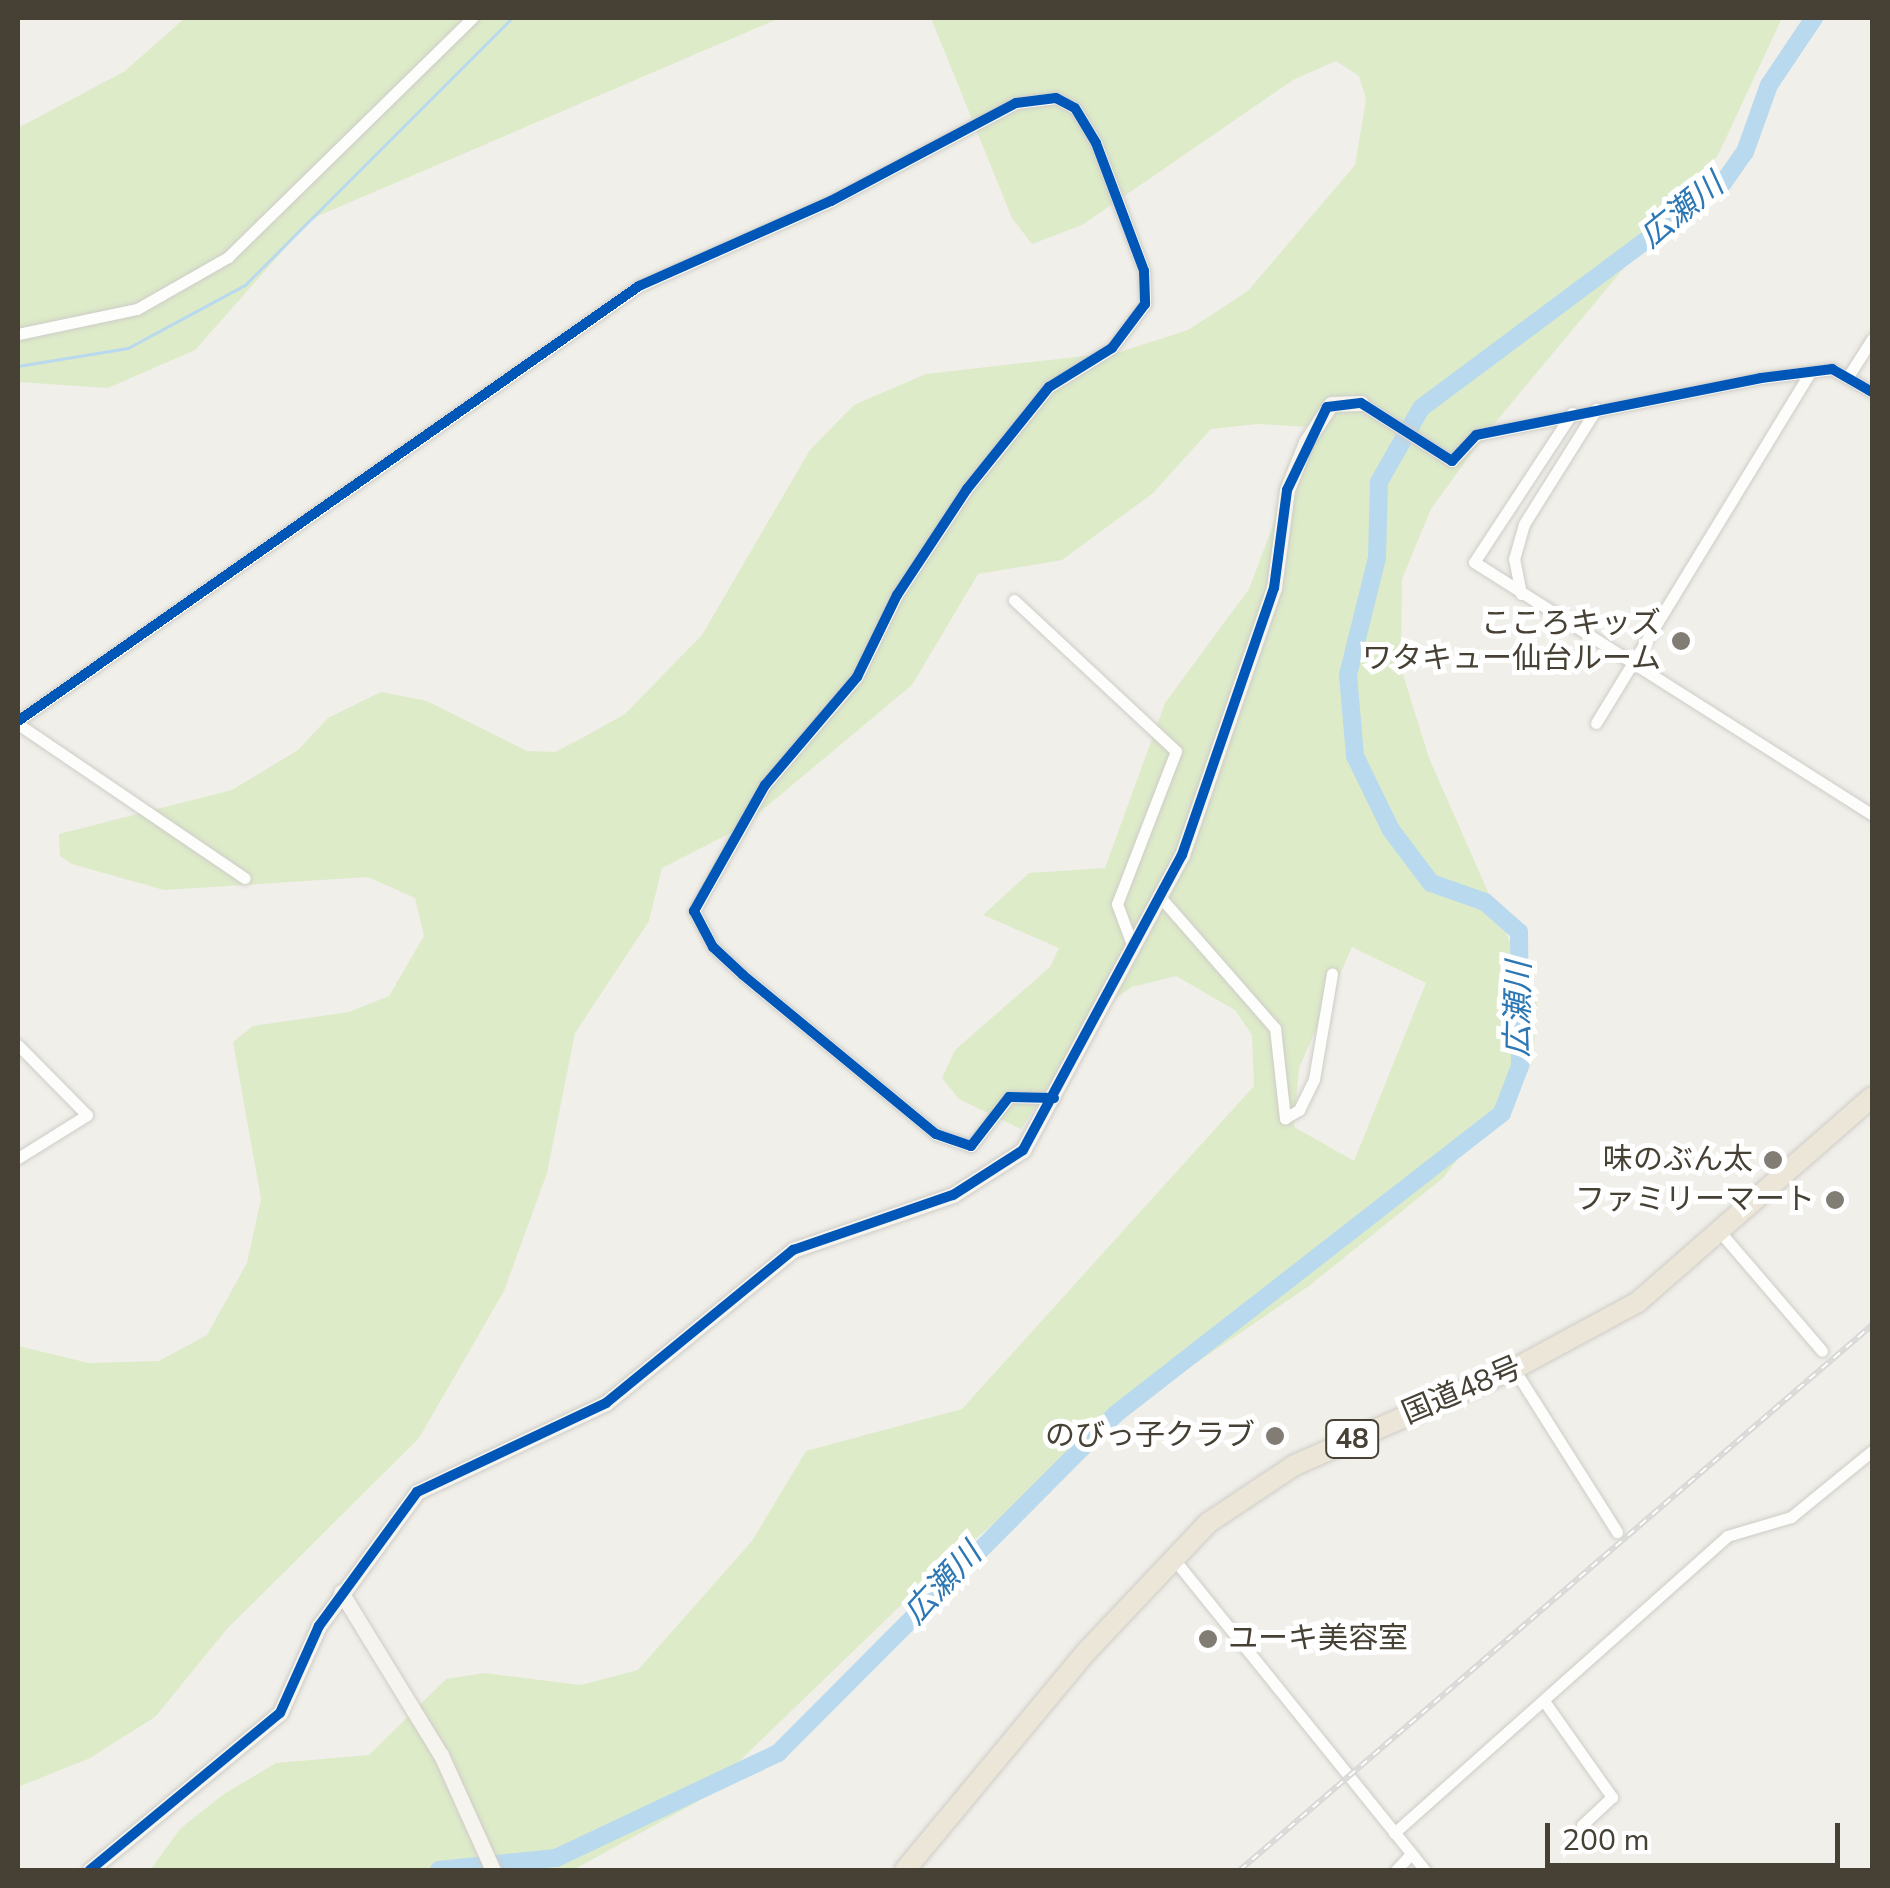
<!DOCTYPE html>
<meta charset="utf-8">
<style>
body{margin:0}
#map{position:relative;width:1890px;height:1888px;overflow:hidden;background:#f0efe9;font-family:"Nunito Sans","Noto Sans JP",sans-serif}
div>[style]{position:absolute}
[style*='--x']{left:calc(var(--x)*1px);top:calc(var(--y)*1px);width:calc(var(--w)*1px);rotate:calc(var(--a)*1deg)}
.green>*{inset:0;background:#ddebc9}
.stream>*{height:2.5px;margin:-1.25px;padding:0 1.25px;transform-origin:1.25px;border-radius:1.25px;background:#b9d9ef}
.river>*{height:18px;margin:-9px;padding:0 9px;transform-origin:9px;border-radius:9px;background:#b9d9ef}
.roads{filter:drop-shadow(0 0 2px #ceccc7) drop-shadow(0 0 2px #ceccc7)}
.street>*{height:11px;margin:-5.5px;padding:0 5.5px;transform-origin:5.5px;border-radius:5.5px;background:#fdfdfc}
.secondary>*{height:15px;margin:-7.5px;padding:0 7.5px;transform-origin:7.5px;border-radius:7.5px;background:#f6f4ee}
.highway>*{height:20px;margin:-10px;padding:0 10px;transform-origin:10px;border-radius:10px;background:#ece6d8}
.rail>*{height:6px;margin-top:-3px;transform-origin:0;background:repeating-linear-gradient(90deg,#fff 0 8px,#d9d9d8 0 16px);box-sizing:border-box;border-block:2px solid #d9d9d8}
.cycleway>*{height:10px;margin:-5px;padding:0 5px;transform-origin:5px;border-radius:5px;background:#0057b8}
.dots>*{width:28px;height:28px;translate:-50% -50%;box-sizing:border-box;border:5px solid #fff;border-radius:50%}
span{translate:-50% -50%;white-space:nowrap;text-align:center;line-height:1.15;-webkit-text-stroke:10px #fff;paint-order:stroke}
.shield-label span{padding:2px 8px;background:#fff;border:2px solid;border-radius:8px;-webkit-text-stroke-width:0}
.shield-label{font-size:28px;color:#464035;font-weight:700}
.poi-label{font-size:30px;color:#464035}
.right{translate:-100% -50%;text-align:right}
.left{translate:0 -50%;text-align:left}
.street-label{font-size:30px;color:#464035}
.water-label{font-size:32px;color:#2d78b4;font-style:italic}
.frame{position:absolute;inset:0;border:20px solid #464035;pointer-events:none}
.scale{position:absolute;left:1545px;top:1823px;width:295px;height:45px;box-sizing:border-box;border:5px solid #464035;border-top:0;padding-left:12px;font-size:30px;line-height:35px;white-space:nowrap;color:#464035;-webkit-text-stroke:8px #fff;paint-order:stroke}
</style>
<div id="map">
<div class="green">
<i style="clip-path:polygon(185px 18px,780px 18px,311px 219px,195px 350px,108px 388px,18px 382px,18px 128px,125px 71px)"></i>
<i style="clip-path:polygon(evenodd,931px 18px,1782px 18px,1718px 155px,1484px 436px,1431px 509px,1402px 579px,1401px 668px,1429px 758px,1537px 1003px,1533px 1063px,1443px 1178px,1309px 1286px,1133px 1406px,928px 1579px,697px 1802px,573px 1870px,150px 1870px,181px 1828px,224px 1794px,276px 1763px,369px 1755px,446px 1679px,485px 1673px,581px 1685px,638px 1670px,752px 1541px,806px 1451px,962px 1409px,1254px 1086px,1252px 1035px,1235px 1010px,1176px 976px,1132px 987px,1098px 1010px,1021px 1129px,959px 1099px,942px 1078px,955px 1050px,1050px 967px,1059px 948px,983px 915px,1029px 873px,1105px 868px,1165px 703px,1249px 589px,1310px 427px,1258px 424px,1211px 429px,1153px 493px,1062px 560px,978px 574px,912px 685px,742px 827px,662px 868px,649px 921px,575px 1033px,547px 1173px,504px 1291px,419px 1438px,226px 1630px,155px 1717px,90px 1758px,18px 1787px,18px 1346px,89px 1363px,159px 1361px,207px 1335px,247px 1263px,261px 1199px,233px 1042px,253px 1026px,349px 1012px,389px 996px,424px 936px,415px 898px,368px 877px,164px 890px,72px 864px,60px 856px,59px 834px,232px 790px,298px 750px,328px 718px,381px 692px,427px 701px,527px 751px,555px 752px,584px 737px,625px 714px,702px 635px,810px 450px,854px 405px,926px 374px,1120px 352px,1188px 330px,1248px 291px,1355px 165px,1366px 99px,1359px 76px,1336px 61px,1293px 80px,1082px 225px,1032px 244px,1012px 218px,931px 18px,1352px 947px,1426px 983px,1354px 1161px,1294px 1127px,1299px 1068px,1352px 947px)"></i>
</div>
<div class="stream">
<i style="--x:18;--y:366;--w:111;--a:-9.3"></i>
<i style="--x:128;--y:348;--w:133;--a:-28.3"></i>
<i style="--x:245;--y:285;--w:378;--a:-45"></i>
</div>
<div class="river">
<i style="--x:439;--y:1870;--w:118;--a:-5.9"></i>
<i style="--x:556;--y:1858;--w:246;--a:-25.3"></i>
<i style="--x:778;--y:1753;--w:480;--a:-45.1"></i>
<i style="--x:1117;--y:1413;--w:488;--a:-37.9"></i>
<i style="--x:1502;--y:1113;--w:50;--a:-69"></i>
<i style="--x:1520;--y:1066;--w:134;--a:-90.4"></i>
<i style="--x:1519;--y:932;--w:45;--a:-138.6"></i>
<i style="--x:1485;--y:902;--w:57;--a:-160.6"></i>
<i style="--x:1431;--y:883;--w:66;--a:-127"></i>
<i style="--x:1391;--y:830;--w:82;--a:-115.9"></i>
<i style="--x:1355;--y:756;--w:81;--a:-94.9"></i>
<i style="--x:1348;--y:675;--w:121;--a:-76.1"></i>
<i style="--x:1377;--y:558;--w:76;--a:-88.5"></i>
<i style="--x:1379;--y:482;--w:85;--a:-60.4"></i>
<i style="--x:1421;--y:408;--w:377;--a:-36.7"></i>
<i style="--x:1723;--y:183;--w:38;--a:-55"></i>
<i style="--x:1745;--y:152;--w:71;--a:-70.3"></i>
<i style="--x:1769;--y:85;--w:81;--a:-56.1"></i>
</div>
<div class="roads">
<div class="street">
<i style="--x:18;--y:334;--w:122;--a:-11.9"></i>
<i style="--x:137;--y:309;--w:105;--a:-29.7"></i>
<i style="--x:228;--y:257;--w:342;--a:-44.4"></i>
<i style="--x:1849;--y:375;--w:43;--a:-57.4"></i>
<i style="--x:1361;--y:403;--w:108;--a:32.5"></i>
<i style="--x:1452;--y:461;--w:35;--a:-47"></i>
<i style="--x:1476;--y:435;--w:291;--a:-11.3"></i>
<i style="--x:1761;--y:378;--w:72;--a:-7.2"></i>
<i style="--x:1832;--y:369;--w:46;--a:29.9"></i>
<i style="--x:1572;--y:413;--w:178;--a:123.3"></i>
<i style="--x:1474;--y:562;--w:472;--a:32.4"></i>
<i style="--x:1521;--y:594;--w:36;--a:-101"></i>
<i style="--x:1514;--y:559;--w:36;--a:-74"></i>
<i style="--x:1524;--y:524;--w:136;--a:-57.9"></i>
<i style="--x:1014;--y:600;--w:221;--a:43"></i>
<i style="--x:1176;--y:751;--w:164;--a:111.1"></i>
<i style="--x:1117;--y:904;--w:46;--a:69.6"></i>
<i style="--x:18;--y:721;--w:758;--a:-35.01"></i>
<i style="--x:639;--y:286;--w:210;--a:-23.9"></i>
<i style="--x:831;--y:201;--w:209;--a:-27.9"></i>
<i style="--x:1016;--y:103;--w:40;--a:-7.1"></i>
<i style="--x:1056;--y:98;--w:21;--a:28"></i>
<i style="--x:1075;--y:108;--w:41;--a:59"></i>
<i style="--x:1096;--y:143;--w:137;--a:69.4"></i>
<i style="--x:1144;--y:271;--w:33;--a:88"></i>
<i style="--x:1145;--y:304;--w:55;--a:126.9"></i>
<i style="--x:1112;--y:348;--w:74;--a:148.2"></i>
<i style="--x:1049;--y:387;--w:131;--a:128.8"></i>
<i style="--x:967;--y:489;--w:127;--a:123.4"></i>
<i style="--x:897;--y:595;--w:91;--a:116"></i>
<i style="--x:857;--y:677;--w:142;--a:130.4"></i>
<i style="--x:765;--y:785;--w:145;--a:119.4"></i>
<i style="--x:694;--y:911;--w:41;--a:62.2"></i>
<i style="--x:713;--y:947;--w:41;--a:43"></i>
<i style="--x:743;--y:975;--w:250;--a:39.5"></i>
<i style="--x:936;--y:1134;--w:37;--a:19"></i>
<i style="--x:971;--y:1146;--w:62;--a:-52.2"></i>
<i style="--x:1009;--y:1097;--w:45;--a:1.3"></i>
<i style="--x:1596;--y:723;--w:410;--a:-58.6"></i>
<i style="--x:18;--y:724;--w:274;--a:34.2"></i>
<i style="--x:1161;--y:898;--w:173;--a:48.8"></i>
<i style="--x:1275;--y:1028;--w:91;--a:83.7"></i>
<i style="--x:1285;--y:1118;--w:16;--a:-30"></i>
<i style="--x:1299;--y:1110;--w:34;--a:-64"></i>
<i style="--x:1314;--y:1079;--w:107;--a:-80.3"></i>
<i style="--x:18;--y:1045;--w:98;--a:45.4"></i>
<i style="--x:87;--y:1115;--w:81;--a:148.1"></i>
<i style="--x:1721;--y:1233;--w:155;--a:49.4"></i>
<i style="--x:1514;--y:1369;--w:193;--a:57.7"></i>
<i style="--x:1173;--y:1558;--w:401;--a:51.1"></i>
<i style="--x:1544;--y:1701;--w:118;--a:54.7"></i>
<i style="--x:1612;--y:1797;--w:41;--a:137"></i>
<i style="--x:1394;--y:1833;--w:446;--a:-41.7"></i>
<i style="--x:1727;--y:1536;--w:67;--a:-16.5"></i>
<i style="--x:1791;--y:1517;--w:104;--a:-39.2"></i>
<i style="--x:1396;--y:1870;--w:22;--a:-47"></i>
</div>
<div class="secondary">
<i style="--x:341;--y:1592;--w:191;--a:58.5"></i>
<i style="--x:441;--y:1755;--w:126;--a:65.7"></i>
<i style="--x:90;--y:1870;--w:246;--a:-39.6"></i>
<i style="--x:280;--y:1713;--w:95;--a:-65.9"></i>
<i style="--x:319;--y:1626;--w:166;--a:-53.8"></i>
<i style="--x:417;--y:1492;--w:209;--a:-25.2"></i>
<i style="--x:606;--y:1403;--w:242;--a:-39.3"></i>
<i style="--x:793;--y:1250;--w:169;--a:-19"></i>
<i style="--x:953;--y:1195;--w:83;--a:-32.7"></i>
<i style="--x:1023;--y:1150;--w:335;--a:-61.7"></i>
<i style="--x:1182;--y:855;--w:282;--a:-71"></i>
<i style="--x:1274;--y:588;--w:99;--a:-82.4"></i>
<i style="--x:1287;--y:490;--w:52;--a:-68.4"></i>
<i style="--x:1306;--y:442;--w:45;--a:-56.7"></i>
<i style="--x:1331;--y:404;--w:30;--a:-2"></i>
</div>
<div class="highway">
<i style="--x:905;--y:1870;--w:285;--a:-50.3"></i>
<i style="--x:1087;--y:1651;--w:176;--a:-46.6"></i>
<i style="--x:1208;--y:1523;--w:105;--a:-33.7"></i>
<i style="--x:1295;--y:1465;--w:239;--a:-23.7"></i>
<i style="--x:1514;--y:1369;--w:141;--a:-28.4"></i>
<i style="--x:1638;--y:1302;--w:311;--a:-41.2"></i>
</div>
</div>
<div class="rail">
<i style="--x:1240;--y:1870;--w:835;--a:-40.77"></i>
</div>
<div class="cycleway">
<i style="--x:18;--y:721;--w:758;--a:-35.01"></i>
<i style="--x:639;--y:286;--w:210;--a:-23.9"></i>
<i style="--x:831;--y:201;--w:209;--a:-27.9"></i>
<i style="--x:1016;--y:103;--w:40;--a:-7.1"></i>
<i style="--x:1056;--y:98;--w:21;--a:28"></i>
<i style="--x:1075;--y:108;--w:41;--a:59"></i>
<i style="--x:1096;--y:143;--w:137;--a:69.4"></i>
<i style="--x:1144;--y:271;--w:33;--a:88"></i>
<i style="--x:1145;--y:304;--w:55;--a:126.9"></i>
<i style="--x:1112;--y:348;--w:74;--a:148.2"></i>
<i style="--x:1049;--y:387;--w:131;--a:128.8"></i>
<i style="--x:967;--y:489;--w:127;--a:123.4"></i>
<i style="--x:897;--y:595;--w:91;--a:116"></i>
<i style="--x:857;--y:677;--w:142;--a:130.4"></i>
<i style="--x:765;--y:785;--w:145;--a:119.4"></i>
<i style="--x:694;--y:911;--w:41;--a:62.2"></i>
<i style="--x:713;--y:947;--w:41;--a:43"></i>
<i style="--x:743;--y:975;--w:250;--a:39.5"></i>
<i style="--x:936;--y:1134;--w:37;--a:19"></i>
<i style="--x:971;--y:1146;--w:62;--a:-52.2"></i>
<i style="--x:1009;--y:1097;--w:45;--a:1.3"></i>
<i style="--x:90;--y:1870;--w:246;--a:-39.6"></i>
<i style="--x:280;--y:1713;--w:95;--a:-65.9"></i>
<i style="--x:319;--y:1626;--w:166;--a:-53.8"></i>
<i style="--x:417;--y:1492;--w:209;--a:-25.2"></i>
<i style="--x:606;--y:1403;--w:242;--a:-39.3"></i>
<i style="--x:793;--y:1250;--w:169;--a:-19"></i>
<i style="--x:953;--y:1195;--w:83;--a:-32.7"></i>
<i style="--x:1023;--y:1150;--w:335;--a:-61.7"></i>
<i style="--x:1182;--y:855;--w:282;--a:-71"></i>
<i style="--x:1274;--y:588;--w:99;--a:-82.4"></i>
<i style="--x:1287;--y:490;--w:92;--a:-64.3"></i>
<i style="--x:1327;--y:407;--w:34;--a:-7"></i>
<i style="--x:1361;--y:403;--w:108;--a:32.5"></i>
<i style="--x:1452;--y:461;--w:35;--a:-47"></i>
<i style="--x:1476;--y:435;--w:291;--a:-11.3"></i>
<i style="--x:1761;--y:378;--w:72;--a:-7.2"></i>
<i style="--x:1832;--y:369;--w:46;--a:29.9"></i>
</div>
<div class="dots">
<i style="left:1681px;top:641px;background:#827d74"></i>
<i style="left:1773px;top:1160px;background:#827d74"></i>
<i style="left:1835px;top:1200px;background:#827d74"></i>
<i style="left:1275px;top:1436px;background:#827d74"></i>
<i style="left:1208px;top:1639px;background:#827d74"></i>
</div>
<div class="shield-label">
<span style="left:1352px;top:1439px">48</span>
</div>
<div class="poi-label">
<span class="right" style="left:1661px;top:641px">こころキッズ<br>ワタキュー仙台ルーム</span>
<span class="right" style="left:1753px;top:1160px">味のぶん太</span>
<span class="right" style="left:1815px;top:1200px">ファミリーマート</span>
<span class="right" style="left:1255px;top:1436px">のびっ子クラブ</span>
<span class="left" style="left:1228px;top:1639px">ユーキ美容室</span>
</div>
<div class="street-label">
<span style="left:1462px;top:1391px;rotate:-23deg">国道48号</span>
</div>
<div class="water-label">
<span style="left:1682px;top:211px;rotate:-39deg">広瀬川</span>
<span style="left:1519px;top:1009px;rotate:-89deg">広瀬川</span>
<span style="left:943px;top:1584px;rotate:-47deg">広瀬川</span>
</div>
<div class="frame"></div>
<div class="scale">200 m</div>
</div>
